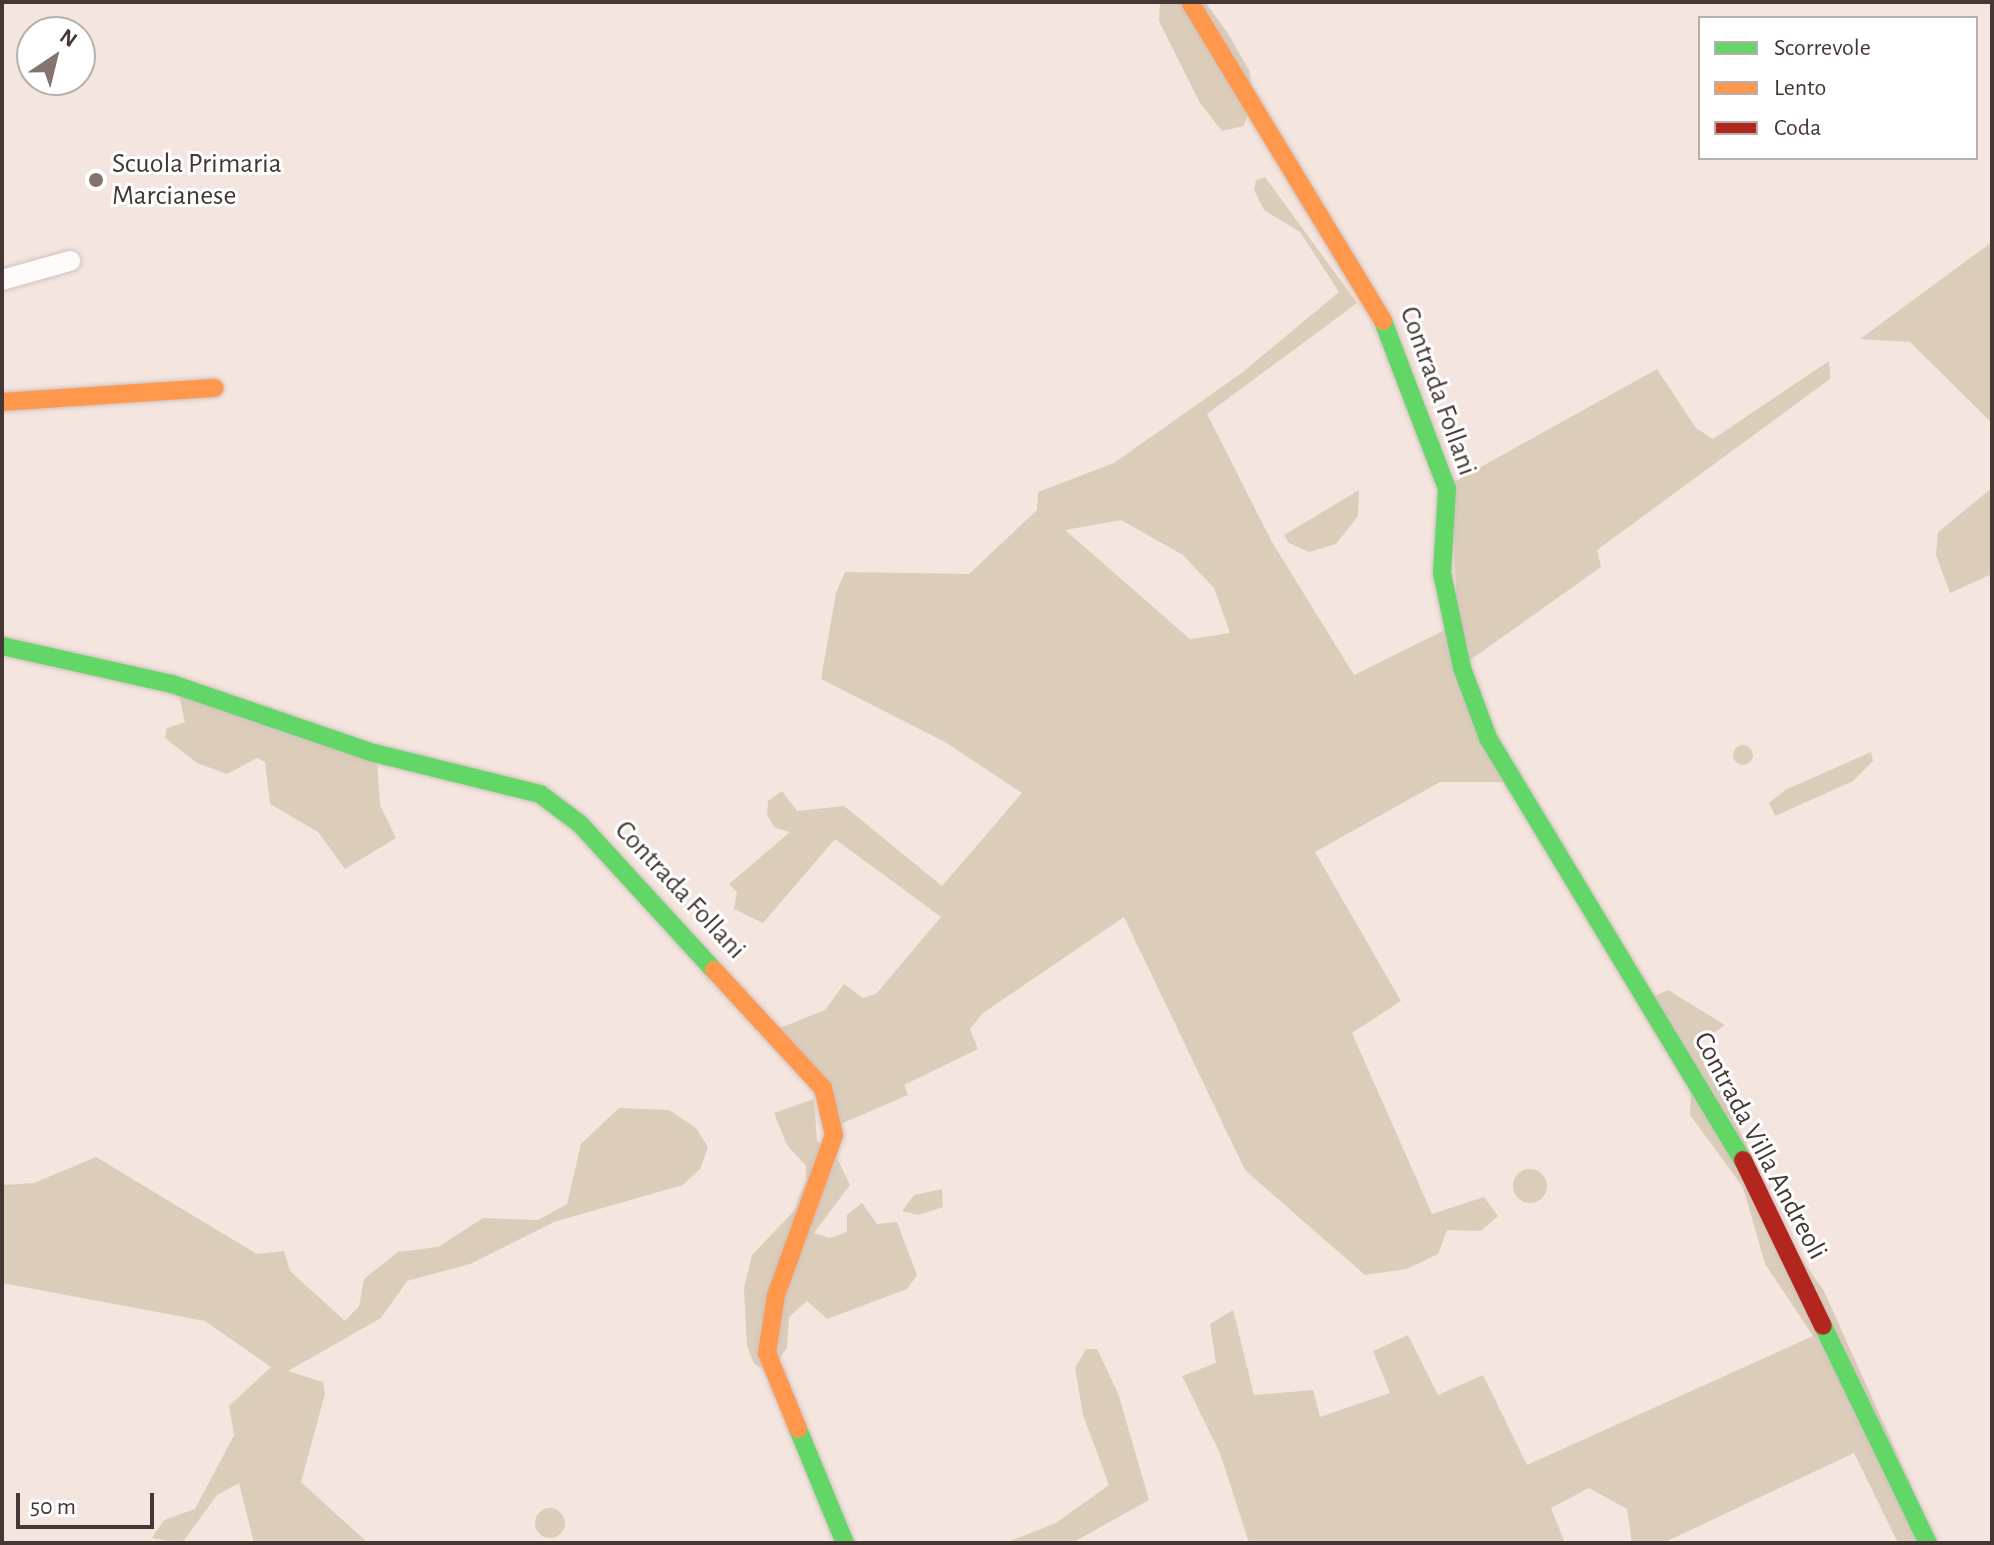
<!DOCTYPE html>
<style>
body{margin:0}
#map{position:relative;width:1994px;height:1545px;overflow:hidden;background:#f5e5df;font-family:"Alegreya Sans",sans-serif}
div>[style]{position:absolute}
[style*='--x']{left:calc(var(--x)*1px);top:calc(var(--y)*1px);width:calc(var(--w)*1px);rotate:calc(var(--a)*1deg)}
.green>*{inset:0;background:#dccdba}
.round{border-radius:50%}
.roads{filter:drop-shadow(0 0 2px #cfc1bc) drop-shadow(0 0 2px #cfc1bc)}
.street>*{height:20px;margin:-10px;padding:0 10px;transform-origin:10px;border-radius:10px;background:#fefbfa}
.fast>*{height:18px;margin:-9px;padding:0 9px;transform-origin:9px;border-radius:9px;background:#63d668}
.slow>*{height:18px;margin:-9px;padding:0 9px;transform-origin:9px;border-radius:9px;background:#ff974d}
.jam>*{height:18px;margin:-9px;padding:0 9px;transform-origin:9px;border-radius:9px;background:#b3261e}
.dots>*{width:22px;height:22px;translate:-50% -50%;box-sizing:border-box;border:4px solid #fff;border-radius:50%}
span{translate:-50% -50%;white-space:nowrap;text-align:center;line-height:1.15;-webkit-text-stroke:6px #fff;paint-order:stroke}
.poi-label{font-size:28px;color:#453733}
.left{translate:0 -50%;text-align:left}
.street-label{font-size:28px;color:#453733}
.frame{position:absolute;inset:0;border:4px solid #453733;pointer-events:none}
.legend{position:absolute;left:1698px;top:16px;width:280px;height:144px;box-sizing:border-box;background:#fff;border:2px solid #b5afad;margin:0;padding:10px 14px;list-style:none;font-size:24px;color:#453733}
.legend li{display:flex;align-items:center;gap:16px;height:40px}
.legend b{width:40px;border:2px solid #b5afad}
.north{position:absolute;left:16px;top:16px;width:80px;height:80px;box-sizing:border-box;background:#fff;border:2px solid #b5afad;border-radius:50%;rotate:35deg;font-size:22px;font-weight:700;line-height:32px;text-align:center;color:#453733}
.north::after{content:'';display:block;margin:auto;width:28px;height:36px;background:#83746f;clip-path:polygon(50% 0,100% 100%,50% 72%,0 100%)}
.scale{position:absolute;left:16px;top:1493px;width:138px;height:36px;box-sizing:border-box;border:4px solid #453733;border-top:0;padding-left:10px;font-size:24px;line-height:28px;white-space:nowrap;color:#453733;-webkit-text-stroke:6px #fff;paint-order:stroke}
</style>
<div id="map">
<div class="green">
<i style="clip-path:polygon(1160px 2px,1205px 2px,1227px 32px,1249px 70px,1253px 95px,1244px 126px,1222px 131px,1200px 103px,1159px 21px)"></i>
<i style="clip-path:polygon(evenodd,1265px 177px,1357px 303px,1207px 414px,1272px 542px,1354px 675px,1447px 629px,1505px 782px,1440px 782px,1315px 852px,1401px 1001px,1352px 1033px,1432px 1214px,1484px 1197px,1498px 1216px,1481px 1231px,1447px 1230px,1438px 1254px,1407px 1269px,1365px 1275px,1245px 1170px,1124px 917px,983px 1013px,970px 1029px,978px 1049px,904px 1085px,908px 1095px,836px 1126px,775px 1030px,825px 1010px,844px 984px,863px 998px,876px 994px,941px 917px,835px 839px,763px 923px,734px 909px,737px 892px,729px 884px,790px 832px,775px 828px,767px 815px,768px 801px,782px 791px,797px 811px,844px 806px,942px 886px,1022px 793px,945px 742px,821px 679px,836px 593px,845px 572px,969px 574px,1037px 510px,1038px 492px,1114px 463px,1243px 372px,1339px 292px,1300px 232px,1264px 210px,1254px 190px,1256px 180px,1265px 177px,1121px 520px,1183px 555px,1214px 588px,1230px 633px,1190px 639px,1065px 530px,1121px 520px)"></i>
<i style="clip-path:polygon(1992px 242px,1992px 423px,1910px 342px,1860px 339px)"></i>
<i style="clip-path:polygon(1829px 361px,1830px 379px,1597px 550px,1601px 567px,1466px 663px,1457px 621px,1452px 483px,1657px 369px,1696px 428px,1713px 439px)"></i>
<i style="clip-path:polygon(1992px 488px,1992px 574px,1950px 593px,1936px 555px,1938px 532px)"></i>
<i style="clip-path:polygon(1359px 490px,1358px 516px,1336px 544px,1309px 552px,1289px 543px,1284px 535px)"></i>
<i style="clip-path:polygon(177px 687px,377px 761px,380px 805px,396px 838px,345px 869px,318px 832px,270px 804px,265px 762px,257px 758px,227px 774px,197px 763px,165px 738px,167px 728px,185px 722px)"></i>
<i class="round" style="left:1733px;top:745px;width:20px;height:20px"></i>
<i style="clip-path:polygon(1871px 752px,1873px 761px,1853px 781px,1775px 816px,1769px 803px,1785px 790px)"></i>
<i style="clip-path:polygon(1668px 990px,1725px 1025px,1698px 1044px,1800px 1257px,1824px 1291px,1937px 1543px,1898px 1543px,1854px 1453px,1663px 1543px,1632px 1543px,1627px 1509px,1589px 1488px,1551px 1508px,1565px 1543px,1249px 1543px,1220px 1453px,1182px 1376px,1216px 1363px,1210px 1324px,1233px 1310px,1254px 1395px,1313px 1390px,1320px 1417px,1390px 1393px,1373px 1351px,1408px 1335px,1438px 1395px,1483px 1375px,1527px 1465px,1813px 1336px,1765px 1264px,1743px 1187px,1690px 1115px,1691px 1086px,1655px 996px)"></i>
<i style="clip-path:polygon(814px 1099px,817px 1141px,837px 1158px,850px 1185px,814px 1233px,830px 1238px,847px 1232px,847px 1215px,862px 1203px,877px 1224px,897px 1222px,917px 1275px,907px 1289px,827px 1319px,807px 1301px,789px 1317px,787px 1348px,770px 1371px,754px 1364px,747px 1346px,744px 1288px,752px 1255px,794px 1211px,806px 1181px,806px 1166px,787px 1145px,774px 1113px)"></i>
<i style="clip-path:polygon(619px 1108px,669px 1110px,696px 1128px,708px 1147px,700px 1169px,683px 1185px,554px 1222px,470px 1264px,407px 1281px,381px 1318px,288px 1371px,323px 1382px,325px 1394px,301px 1482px,368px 1543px,254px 1543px,239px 1483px,217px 1495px,182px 1543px,152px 1538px,164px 1520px,195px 1509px,234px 1435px,229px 1406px,271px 1367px,205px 1321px,2px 1283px,2px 1185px,34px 1183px,96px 1157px,257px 1254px,284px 1251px,290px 1271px,345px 1321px,359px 1306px,364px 1279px,398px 1252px,438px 1247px,483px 1218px,538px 1220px,567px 1204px,581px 1144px)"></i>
<i class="round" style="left:1513px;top:1169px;width:34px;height:34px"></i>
<i style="clip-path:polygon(942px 1189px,943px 1207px,918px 1215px,902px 1211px,914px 1195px)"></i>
<i style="clip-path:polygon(1086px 1349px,1097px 1349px,1118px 1393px,1149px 1500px,1072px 1543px,1005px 1543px,1056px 1523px,1109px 1485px,1083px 1415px,1075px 1368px)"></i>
<i class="round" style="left:535px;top:1508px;width:30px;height:30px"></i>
</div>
<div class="roads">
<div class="street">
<i style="--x:2;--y:280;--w:71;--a:-15.6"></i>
</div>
<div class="fast">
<i style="--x:1383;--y:321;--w:180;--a:69.1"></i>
<i style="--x:1447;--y:489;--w:84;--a:93.4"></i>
<i style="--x:1442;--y:573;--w:97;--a:78.1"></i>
<i style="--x:1462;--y:668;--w:75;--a:69.6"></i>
<i style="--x:1488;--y:738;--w:493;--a:58.9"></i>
<i style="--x:2;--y:646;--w:174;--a:12.6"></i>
<i style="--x:172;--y:684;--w:213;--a:18.9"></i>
<i style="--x:374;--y:753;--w:171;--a:13.9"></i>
<i style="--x:540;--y:794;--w:50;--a:36.9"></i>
<i style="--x:580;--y:824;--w:198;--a:47.5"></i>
<i style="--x:1823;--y:1326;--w:241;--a:64.2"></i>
<i style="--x:798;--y:1429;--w:123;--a:67.6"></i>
</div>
<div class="slow">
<i style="--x:1190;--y:2;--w:373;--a:58.8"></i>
<i style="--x:2;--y:402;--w:213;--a:-3.8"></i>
<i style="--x:714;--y:970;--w:161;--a:47.3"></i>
<i style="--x:823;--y:1088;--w:48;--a:76.8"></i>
<i style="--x:834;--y:1135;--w:170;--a:109.9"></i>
<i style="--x:776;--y:1295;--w:59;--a:98.8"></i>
<i style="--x:767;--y:1353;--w:82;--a:67.8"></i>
</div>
<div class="jam">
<i style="--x:1743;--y:1160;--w:184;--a:64.3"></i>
</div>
</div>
<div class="dots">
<i style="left:96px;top:180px;background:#83746f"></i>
</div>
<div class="poi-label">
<span class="left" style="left:112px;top:180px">Scuola Primaria<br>Marcianese</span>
</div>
<div class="street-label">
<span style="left:1438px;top:391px;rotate:70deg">Contrada Follani</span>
<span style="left:680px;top:890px;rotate:47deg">Contrada Follani</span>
<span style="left:1760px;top:1146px;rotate:62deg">Contrada Villa Andreoli</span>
</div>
<div class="frame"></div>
<ul class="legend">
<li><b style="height:10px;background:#63d668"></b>Scorrevole</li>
<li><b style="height:10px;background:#ff974d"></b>Lento</li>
<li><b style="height:10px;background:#b3261e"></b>Coda</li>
</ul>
<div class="north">N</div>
<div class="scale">50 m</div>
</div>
